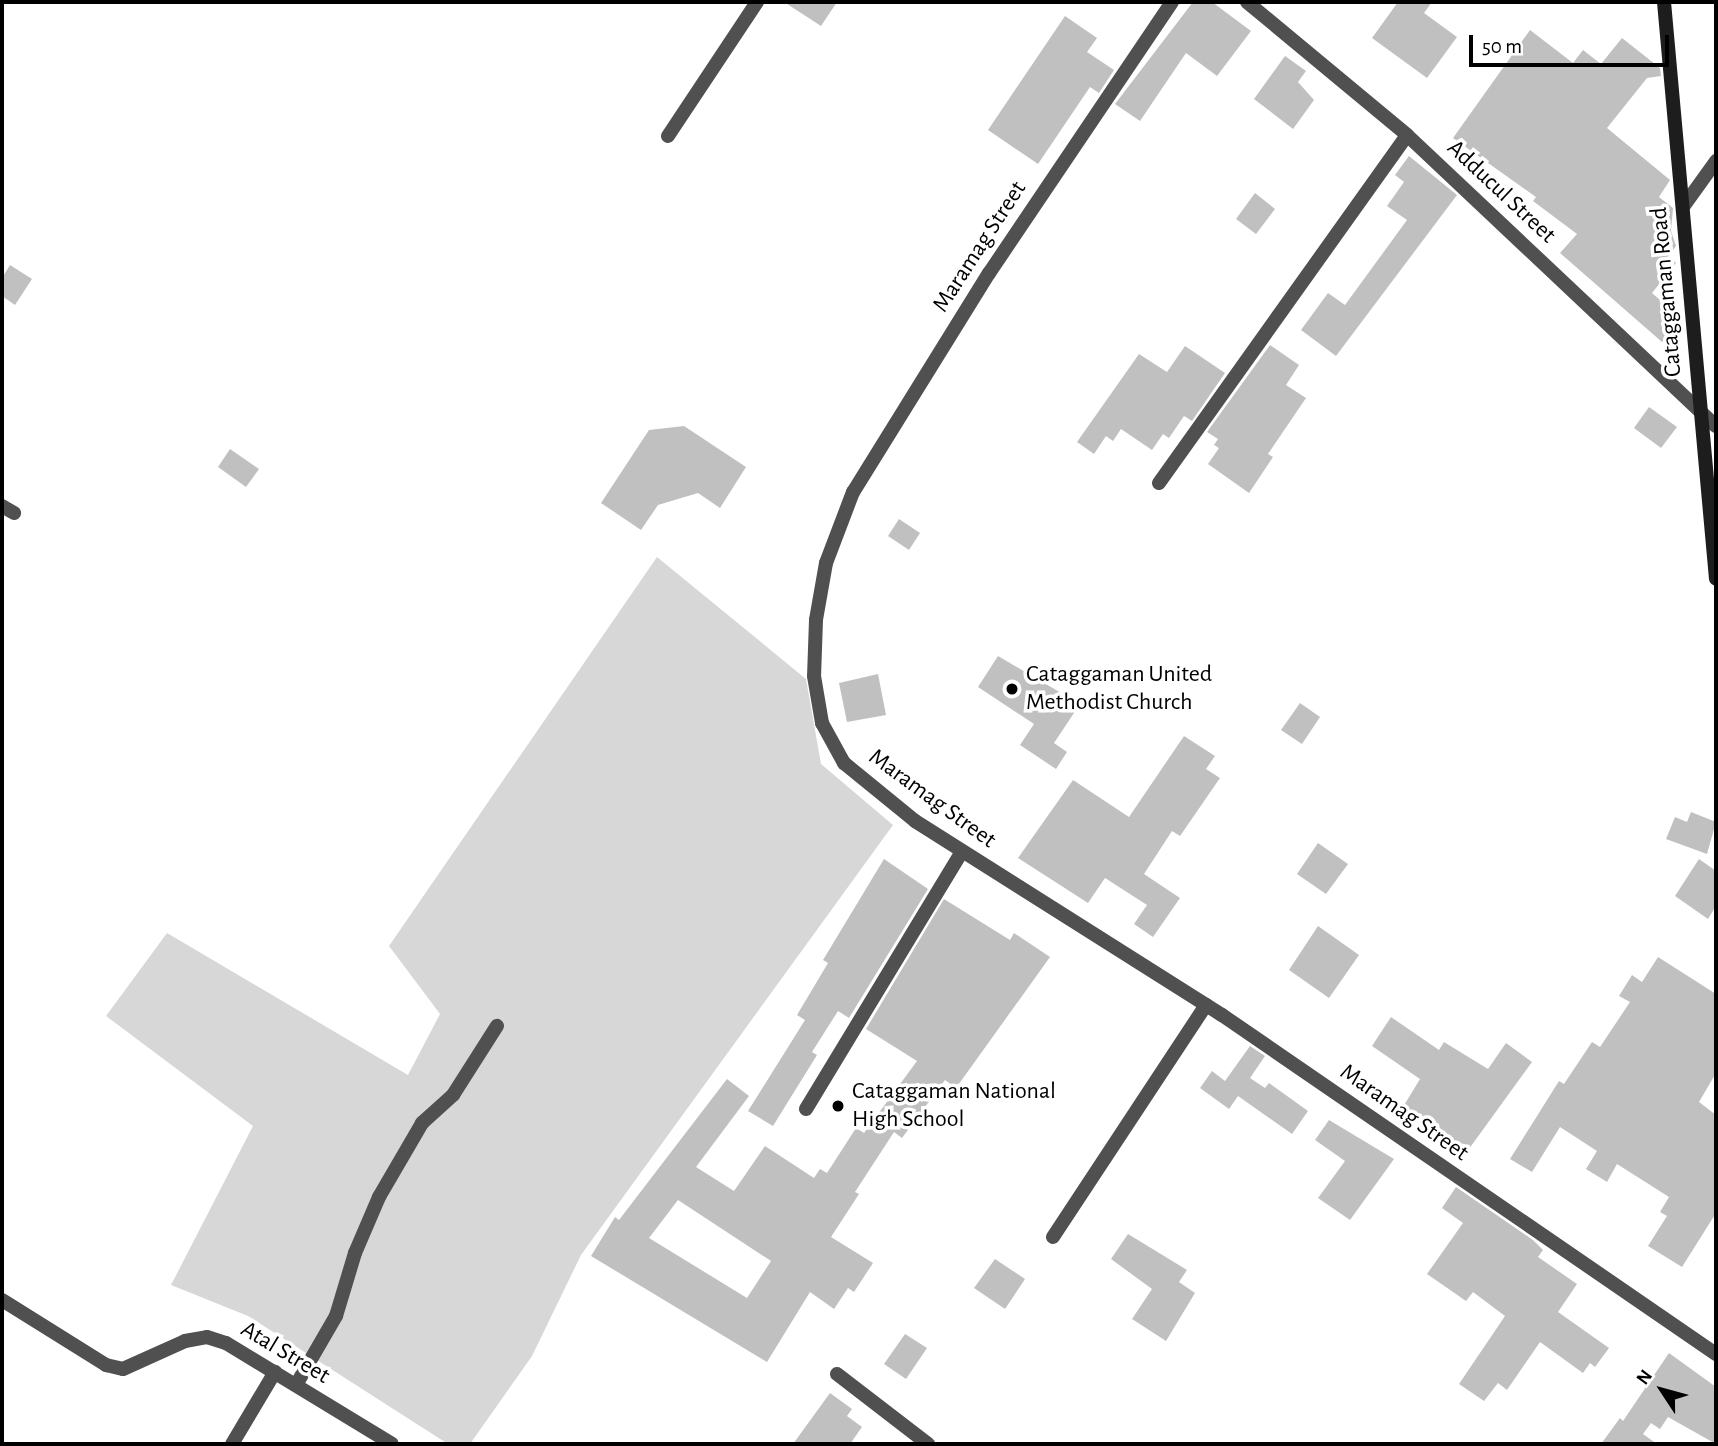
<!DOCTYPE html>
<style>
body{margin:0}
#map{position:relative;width:1718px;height:1446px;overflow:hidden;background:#fff;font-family:"Alegreya Sans",sans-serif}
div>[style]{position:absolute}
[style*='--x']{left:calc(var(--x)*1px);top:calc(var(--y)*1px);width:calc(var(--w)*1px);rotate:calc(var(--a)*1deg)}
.green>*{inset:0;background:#d7d7d7}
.building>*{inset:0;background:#c0c0c0}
.lane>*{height:14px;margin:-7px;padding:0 7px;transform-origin:7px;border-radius:7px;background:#505050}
.street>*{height:14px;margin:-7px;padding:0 7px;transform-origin:7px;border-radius:7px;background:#505050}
.secondary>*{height:14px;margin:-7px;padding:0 7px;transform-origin:7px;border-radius:7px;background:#1d1d1d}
.dots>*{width:19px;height:19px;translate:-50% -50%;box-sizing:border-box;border:4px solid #fff;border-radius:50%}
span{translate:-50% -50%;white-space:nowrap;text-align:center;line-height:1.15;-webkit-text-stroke:7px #fff;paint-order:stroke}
.street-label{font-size:24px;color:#000}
.poi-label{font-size:24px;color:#000}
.left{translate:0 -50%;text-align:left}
.frame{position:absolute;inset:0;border:4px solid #000;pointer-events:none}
.north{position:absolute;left:1627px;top:1355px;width:70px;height:70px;-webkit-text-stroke:5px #fff;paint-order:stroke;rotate:306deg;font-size:19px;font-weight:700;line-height:28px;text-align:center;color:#000}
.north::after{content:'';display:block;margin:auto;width:24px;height:32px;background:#000;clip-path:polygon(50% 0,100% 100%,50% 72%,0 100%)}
.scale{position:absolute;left:1469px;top:35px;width:200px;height:32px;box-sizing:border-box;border:4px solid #000;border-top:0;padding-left:9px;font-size:21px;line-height:24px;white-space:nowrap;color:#000;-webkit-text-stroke:5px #fff;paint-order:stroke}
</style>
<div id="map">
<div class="green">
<i style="clip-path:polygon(657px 557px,806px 679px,821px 764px,893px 825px,581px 1255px,532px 1356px,470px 1444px,448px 1444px,248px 1316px,171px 1285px,253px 1126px,106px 1016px,167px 933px,408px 1075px,440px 1014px,389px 946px)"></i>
</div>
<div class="building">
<i style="clip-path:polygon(784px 2px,837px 2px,821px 26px)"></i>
<i style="clip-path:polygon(1193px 2px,1212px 2px,1251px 31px,1217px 76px,1186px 53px,1140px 121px,1115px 104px)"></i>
<i style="clip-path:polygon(1398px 2px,1432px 2px,1424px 13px,1457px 37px,1427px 78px,1372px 38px)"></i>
<i style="clip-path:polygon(1065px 16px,1097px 38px,1087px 52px,1114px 70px,1099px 93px,1090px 87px,1038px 164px,988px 130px)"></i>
<i style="clip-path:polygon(1530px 30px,1573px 63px,1583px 50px,1601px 64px,1622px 38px,1660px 68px,1661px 76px,1647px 78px,1607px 128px,1670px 180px,1659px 197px,1673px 208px,1671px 231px,1676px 246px,1668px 257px,1676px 263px,1652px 293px,1682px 319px,1662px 342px,1560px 253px,1577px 234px,1533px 201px,1536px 197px,1453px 138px)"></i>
<i style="clip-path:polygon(1285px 56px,1306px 71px,1298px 82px,1314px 100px,1293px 129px,1254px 99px)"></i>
<i style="clip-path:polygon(1409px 156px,1457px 195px,1336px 356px,1301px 330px,1328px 293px,1345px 305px,1407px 220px,1387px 206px,1404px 182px,1395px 175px)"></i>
<i style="clip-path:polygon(1255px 193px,1275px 209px,1256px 234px,1236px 219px)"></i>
<i style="clip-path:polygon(10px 265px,32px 279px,15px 305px,2px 296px,2px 278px)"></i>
<i style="clip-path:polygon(1270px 345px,1299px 365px,1286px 385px,1306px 398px,1268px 454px,1273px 457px,1249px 493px,1208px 464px,1219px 448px,1214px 445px,1218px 439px,1207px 432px)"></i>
<i style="clip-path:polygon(1185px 346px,1225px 373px,1192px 421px,1184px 416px,1169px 438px,1163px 434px,1152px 450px,1121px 429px,1113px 441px,1106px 436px,1094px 454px,1077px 442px,1139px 354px,1167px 372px)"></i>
<i style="clip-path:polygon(1649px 407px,1677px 427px,1661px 448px,1634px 428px)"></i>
<i style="clip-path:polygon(684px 426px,746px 467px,720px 508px,698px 493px,658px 505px,641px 530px,601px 503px,649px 430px)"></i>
<i style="clip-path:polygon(230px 449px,259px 469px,246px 487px,218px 467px)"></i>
<i style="clip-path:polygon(899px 519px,920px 533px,909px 550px,888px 536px)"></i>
<i style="clip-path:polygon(998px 656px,1080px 704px,1054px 743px,1067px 752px,1056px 769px,1020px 745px,1034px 724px,978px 687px)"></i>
<i style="clip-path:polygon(878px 674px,886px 715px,847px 722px,839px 683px)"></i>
<i style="clip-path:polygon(1300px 703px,1320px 717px,1302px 744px,1281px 730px)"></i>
<i style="clip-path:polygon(1184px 736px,1215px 756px,1206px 769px,1220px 778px,1180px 836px,1172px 831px,1144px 874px,1180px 898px,1153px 937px,1134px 924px,1147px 905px,1105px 878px,1088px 903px,1018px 858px,1073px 780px,1129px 817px)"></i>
<i style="clip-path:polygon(1691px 812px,1716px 822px,1707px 854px,1666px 839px,1675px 817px,1687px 822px)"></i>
<i style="clip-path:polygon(1318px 843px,1348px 864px,1326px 894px,1297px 874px)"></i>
<i style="clip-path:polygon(884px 859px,928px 889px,849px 1018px,838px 1011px,812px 1052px,817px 1055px,773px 1126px,748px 1111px,805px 1020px,797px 1015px,828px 963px,823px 960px)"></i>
<i style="clip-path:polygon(1699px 859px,1716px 871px,1716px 906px,1708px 919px,1675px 896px)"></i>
<i style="clip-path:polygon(evenodd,944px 899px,1010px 940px,1014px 933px,1050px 957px,956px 1088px,945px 1080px,902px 1138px,894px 1132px,855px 1192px,859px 1194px,831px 1237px,873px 1263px,854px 1292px,848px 1288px,834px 1309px,810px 1292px,767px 1362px,591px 1256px,615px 1217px,619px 1220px,727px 1079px,749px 1096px,696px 1167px,734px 1191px,765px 1146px,814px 1178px,820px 1169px,827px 1173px,856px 1128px,864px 1133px,917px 1061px,866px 1029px,944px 899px,678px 1200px,771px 1261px,747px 1298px,649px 1238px,678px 1200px)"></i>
<i style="clip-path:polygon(1318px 926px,1359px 955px,1329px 998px,1289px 970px)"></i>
<i style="clip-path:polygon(1658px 957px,1716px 994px,1716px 1073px,1699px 1102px,1716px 1115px,1716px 1213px,1682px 1267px,1648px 1246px,1667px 1216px,1660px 1212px,1669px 1197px,1617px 1164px,1607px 1182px,1586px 1169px,1597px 1151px,1560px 1127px,1532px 1172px,1510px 1159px,1559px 1081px,1564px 1084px,1592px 1042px,1600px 1047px,1630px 1002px,1619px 996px,1632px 975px,1642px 982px)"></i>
<i style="clip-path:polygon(1391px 1017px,1439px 1050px,1444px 1042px,1488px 1069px,1506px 1043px,1532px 1062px,1466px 1153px,1445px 1139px,1448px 1135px,1403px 1107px,1420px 1079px,1372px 1046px)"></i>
<i style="clip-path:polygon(1250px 1046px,1265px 1056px,1250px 1078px,1265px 1088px,1269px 1083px,1308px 1111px,1292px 1134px,1238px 1096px,1229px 1109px,1200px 1088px,1212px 1071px,1225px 1081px)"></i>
<i style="clip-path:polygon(1329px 1120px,1394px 1159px,1350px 1220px,1318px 1198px,1345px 1161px,1315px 1140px)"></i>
<i style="clip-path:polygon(1456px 1187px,1533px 1240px,1543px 1250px,1538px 1257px,1577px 1284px,1558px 1312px,1609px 1348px,1595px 1367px,1590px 1363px,1583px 1373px,1540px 1342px,1507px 1390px,1498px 1383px,1484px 1401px,1459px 1384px,1505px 1316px,1473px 1292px,1466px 1301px,1427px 1274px,1463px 1223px,1442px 1208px)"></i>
<i style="clip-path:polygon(1128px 1234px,1187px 1270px,1179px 1282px,1195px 1293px,1166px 1341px,1132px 1319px,1152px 1289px,1111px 1259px)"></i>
<i style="clip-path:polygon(995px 1259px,1025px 1279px,1005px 1309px,974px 1288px)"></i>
<i style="clip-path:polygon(905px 1334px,927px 1348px,906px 1379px,884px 1364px)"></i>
<i style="clip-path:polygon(1669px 1353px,1716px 1387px,1716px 1444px,1668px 1417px,1660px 1429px,1651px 1423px,1643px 1434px,1657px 1444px,1601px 1444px,1620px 1418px,1623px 1421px)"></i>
<i style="clip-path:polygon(830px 1393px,852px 1409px,847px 1416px,862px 1427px,850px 1444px,793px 1444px)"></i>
</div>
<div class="lane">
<i style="--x:2;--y:506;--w:14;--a:30"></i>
<i style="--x:806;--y:1109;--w:301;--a:-58.8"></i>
<i style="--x:1053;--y:1237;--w:278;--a:-56.6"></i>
<i style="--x:296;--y:1385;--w:80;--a:-59.9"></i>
<i style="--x:336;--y:1316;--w:66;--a:-73.2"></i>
<i style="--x:355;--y:1253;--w:61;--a:-66.8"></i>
<i style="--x:379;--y:1197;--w:86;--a:-59.8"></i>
<i style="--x:422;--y:1123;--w:42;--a:-42.1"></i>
<i style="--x:453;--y:1095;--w:82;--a:-57.5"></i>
</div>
<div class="street">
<i style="--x:1172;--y:2;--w:327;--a:124"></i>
<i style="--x:989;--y:273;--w:258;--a:121.8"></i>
<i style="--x:853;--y:492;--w:76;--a:110.8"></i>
<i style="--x:826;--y:563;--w:58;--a:100"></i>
<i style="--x:816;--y:620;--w:56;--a:92"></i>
<i style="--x:814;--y:676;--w:48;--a:80.3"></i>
<i style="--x:822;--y:723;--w:46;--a:61.2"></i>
<i style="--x:844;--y:763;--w:92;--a:39.2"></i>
<i style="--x:915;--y:821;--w:363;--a:32.3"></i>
<i style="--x:1222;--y:1015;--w:599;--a:34.46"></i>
<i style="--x:1247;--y:2;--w:208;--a:39.7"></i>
<i style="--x:1407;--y:135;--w:424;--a:43.3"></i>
<i style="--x:668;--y:136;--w:161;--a:-56.4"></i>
<i style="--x:1683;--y:207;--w:57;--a:-54.3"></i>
<i style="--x:1159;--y:483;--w:427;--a:-54.5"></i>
<i style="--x:2;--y:1300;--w:123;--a:32"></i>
<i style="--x:106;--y:1365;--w:17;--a:13"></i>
<i style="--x:123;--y:1369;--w:68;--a:-24.3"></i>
<i style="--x:185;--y:1341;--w:22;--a:-10"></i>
<i style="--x:207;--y:1337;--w:20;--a:18"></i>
<i style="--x:226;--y:1343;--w:194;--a:31.3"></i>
<i style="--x:837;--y:1374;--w:115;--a:37.6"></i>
<i style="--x:232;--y:1444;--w:84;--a:-59.2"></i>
</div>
<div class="secondary">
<i style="--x:1664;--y:2;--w:579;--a:84.85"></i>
</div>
<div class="dots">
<i style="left:1012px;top:689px;background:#000"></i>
<i style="left:838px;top:1106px;background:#000"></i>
</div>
<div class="street-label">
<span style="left:1501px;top:192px;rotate:43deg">Adducul Street</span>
<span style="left:980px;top:247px;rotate:-57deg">Maramag Street</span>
<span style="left:1667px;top:292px;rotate:-95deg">Cataggaman Road</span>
<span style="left:932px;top:799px;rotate:36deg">Maramag Street</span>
<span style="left:1404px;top:1113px;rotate:35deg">Maramag Street</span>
<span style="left:285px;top:1353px;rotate:31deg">Atal Street</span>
</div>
<div class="poi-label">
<span class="left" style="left:1026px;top:689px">Cataggaman United<br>Methodist Church</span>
<span class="left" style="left:852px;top:1106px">Cataggaman National<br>High School</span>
</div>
<div class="frame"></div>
<div class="north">N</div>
<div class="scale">50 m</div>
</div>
